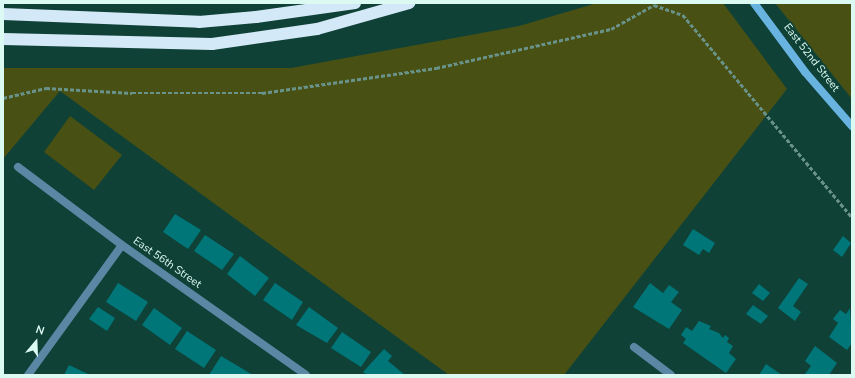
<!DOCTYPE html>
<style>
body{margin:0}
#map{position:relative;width:855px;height:378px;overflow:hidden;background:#0f4137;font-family:"Nunito Sans",sans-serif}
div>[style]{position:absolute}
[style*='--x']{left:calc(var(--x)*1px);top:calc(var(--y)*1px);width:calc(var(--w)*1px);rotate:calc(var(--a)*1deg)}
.green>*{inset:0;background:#485014}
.building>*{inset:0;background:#007678}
.path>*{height:2.5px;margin-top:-1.25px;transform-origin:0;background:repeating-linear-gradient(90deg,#69938a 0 4px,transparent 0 6px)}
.street>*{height:8px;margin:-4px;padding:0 4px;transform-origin:4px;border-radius:4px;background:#5a87a3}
.secondary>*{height:8px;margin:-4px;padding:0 4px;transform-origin:4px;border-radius:4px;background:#68b3e0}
.highway>*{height:12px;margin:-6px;padding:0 6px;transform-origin:6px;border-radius:6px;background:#d4e9f7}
span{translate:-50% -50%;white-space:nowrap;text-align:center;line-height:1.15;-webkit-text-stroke:3.5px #0f4137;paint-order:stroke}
.street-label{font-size:11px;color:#dbfaf2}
.frame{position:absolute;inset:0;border:4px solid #dbfaf2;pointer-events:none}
.north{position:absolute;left:16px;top:322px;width:40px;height:40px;-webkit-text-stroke:3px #0f4137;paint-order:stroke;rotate:19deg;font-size:11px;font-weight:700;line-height:16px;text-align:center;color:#dbfaf2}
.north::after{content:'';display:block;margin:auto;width:14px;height:18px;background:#dbfaf2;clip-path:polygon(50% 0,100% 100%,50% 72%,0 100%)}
</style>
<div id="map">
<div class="green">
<i style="clip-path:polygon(597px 3px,723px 3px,787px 89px,564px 375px,449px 375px,60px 91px,3px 159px,3px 68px,291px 68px,519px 26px)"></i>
<i style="clip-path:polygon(775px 3px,852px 3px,852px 99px)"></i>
<i style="clip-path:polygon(70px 116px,122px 155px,94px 190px,44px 152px)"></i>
</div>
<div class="building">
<i style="clip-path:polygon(175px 214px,201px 230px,188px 249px,163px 232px)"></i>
<i style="clip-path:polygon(693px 229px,715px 243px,709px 253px,703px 249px,699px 255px,683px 245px)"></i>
<i style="clip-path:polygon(205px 235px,234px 254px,222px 270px,194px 251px)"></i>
<i style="clip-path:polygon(843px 236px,851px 243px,842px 257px,833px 250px)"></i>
<i style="clip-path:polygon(240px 256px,269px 278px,255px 296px,227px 274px)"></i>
<i style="clip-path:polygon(799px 278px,808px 284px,793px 306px,801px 312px,795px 321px,778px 308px)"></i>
<i style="clip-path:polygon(118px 283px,148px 302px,136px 321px,106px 302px)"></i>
<i style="clip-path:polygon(275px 283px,303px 302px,292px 320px,263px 300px)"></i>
<i style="clip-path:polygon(650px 283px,663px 293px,669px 285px,679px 292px,671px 302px,682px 310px,669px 329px,633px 307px)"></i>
<i style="clip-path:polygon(759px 284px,770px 293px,763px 301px,752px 293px)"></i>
<i style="clip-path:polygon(753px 305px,768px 316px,761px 324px,746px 314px)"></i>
<i style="clip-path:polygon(98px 307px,115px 318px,107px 331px,89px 319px)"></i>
<i style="clip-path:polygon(309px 307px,338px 328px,327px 343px,296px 325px)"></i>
<i style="clip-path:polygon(154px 308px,182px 328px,170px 345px,142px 325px)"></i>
<i style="clip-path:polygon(850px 308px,852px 343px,847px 350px,829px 337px,838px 323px,833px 319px,840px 310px,846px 314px)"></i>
<i style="clip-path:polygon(699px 321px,711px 326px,709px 329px,719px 333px,723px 338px,725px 335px,729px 338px,727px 342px,733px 346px,729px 353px,736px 359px,726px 373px,683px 343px,686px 339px,681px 335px,686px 327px,692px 331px)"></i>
<i style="clip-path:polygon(187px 331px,216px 350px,204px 368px,175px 349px)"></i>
<i style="clip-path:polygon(342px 332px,371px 352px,361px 367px,331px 348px)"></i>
<i style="clip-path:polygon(815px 346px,837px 363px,829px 375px,804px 375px,811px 366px,805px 361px)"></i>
<i style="clip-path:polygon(384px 349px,392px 356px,388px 361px,405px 375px,367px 375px,363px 372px)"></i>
<i style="clip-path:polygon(221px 356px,253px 375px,209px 375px)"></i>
<i style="clip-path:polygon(766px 364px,782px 375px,759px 375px)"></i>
<i style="clip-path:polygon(69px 365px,90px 375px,64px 375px)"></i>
</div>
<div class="path">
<i style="--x:3;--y:98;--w:44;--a:-13.1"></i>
<i style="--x:46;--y:88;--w:86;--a:3.3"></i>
<i style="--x:132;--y:93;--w:130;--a:0"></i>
<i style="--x:262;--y:93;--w:176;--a:-8.2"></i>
<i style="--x:436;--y:68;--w:179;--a:-12.6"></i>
<i style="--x:611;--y:29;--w:49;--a:-29.2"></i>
<i style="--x:654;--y:5;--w:31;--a:19"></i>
<i style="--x:683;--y:15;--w:263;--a:50.1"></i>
</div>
<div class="street">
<i style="--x:18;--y:167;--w:130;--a:36.9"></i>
<i style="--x:122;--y:245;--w:225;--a:35.2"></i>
<i style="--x:634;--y:347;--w:46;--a:37.1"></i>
<i style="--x:28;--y:375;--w:160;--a:-54.1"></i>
</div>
<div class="secondary">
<i style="--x:754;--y:3;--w:86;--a:53.5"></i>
<i style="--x:805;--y:72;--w:72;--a:49"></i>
</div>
<div class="highway">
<i style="--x:3;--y:14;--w:196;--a:2.3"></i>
<i style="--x:199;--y:22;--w:57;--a:-5"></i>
<i style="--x:256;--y:17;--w:100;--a:-8"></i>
<i style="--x:3;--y:39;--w:209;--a:1.4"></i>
<i style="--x:212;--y:44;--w:106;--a:-8.1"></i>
<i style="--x:317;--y:29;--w:96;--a:-15.8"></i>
</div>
<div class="street-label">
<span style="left:811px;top:58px;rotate:52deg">East 52nd Street</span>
<span style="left:167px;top:263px;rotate:35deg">East 56th Street</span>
</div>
<div class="frame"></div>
<div class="north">N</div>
</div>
